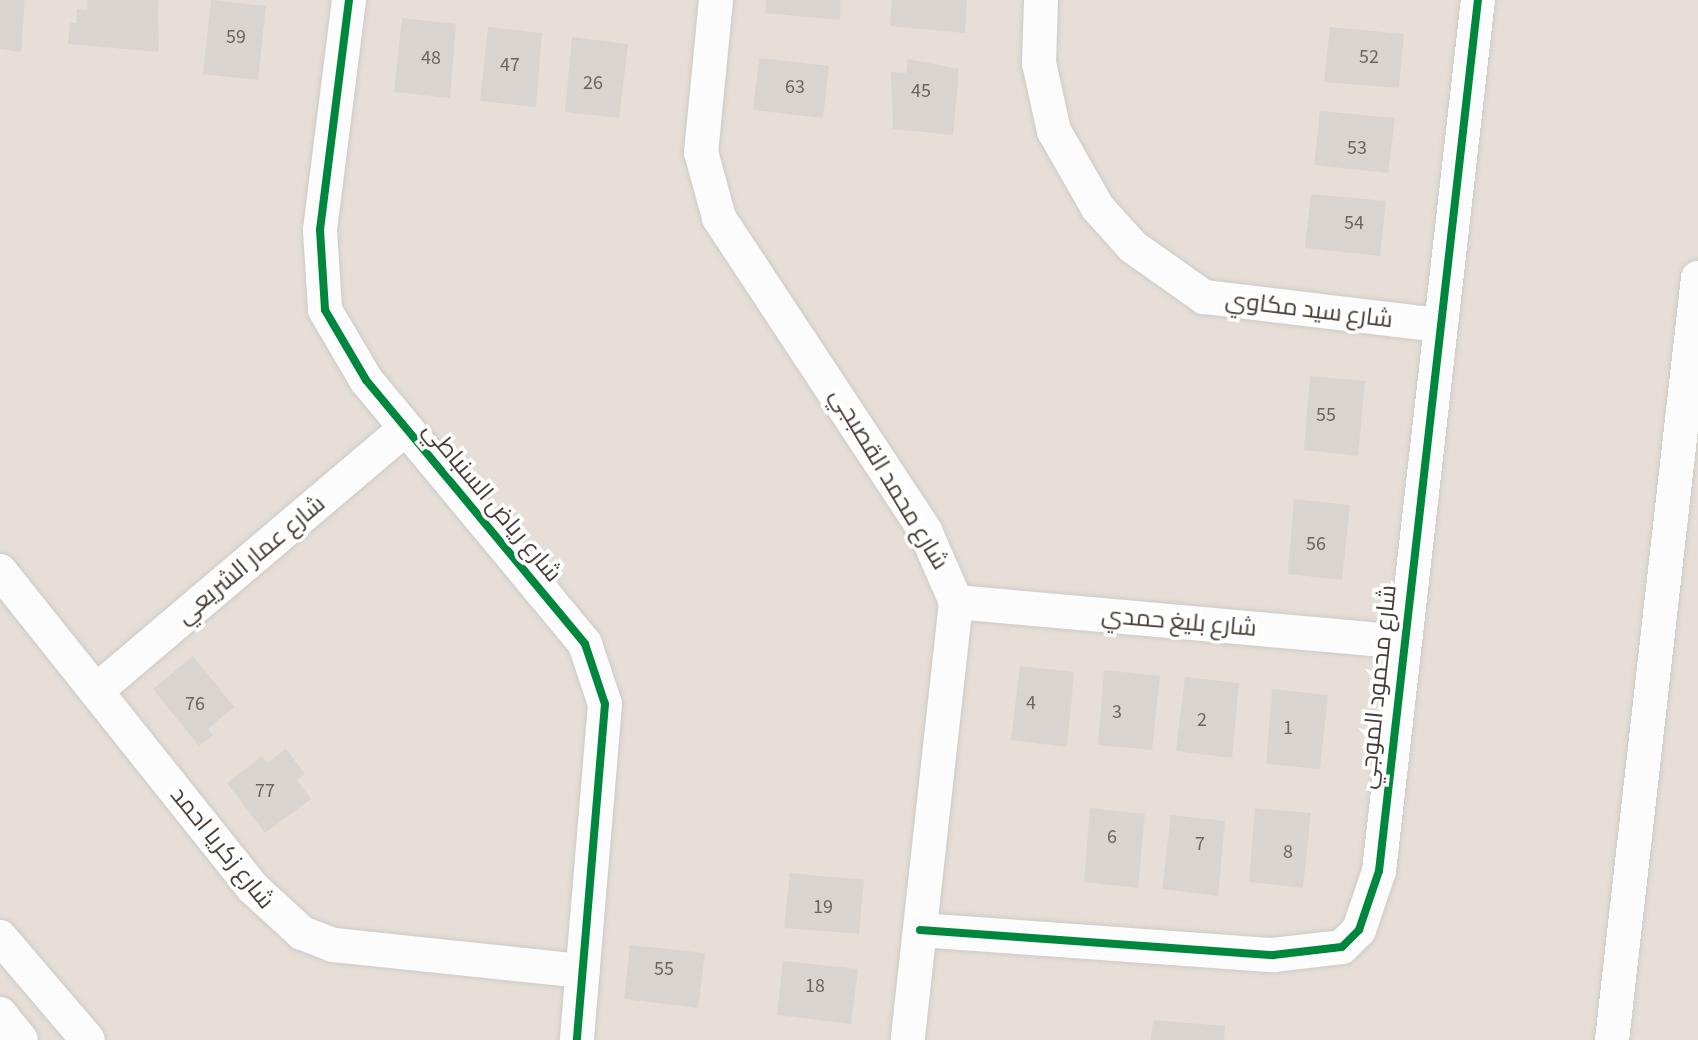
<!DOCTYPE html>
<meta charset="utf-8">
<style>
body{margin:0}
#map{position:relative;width:1698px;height:1040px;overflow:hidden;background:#f2eeea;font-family:"Source Sans 3",Cairo,sans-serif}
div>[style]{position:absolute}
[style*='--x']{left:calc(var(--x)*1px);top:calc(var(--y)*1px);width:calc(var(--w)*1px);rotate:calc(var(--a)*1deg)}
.residential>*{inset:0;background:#e6ded7}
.building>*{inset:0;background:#dad4d1}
.roads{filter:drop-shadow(0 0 2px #cecac6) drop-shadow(0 0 2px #cecac6)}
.minor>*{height:34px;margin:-17px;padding:0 17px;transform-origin:17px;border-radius:17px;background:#fdfcfc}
.cycleway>*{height:8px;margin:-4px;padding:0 4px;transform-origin:4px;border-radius:4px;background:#00873e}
span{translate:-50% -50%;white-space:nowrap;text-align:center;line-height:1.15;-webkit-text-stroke:7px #fff;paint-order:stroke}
.number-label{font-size:20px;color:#6e645e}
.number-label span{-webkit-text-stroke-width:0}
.street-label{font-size:24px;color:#483c35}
</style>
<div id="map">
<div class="residential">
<i style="clip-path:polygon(0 0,1698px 0,1698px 1040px,0 1040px)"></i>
</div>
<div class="building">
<i style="clip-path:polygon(0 0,25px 0,21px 52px,0 49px)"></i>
<i style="clip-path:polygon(88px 0,158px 0,159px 52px,68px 44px,70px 23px,76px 23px,77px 9px,87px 10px)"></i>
<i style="clip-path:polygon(211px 0,266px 6px,258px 80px,203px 74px)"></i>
<i style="clip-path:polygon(766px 0,841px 0,840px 20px,765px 13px)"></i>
<i style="clip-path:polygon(892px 0,967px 0,965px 33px,890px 26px)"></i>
<i style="clip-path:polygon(402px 18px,456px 24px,450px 98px,394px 92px)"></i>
<i style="clip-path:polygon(488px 27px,542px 33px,536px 107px,480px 101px)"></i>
<i style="clip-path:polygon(1330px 27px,1404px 34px,1399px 88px,1324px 82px)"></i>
<i style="clip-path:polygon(572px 37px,628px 44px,619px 118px,565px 112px)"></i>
<i style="clip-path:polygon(759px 58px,829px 66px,823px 118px,753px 110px)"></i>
<i style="clip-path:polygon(908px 59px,959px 69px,953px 135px,893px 129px,891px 72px,906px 73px)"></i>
<i style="clip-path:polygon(1320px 111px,1395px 118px,1388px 173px,1314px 165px)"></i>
<i style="clip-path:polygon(1311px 194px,1386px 201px,1380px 256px,1305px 248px)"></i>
<i style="clip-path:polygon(1310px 376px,1365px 381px,1358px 456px,1304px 450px)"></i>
<i style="clip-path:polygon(1294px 499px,1350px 505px,1342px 580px,1288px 574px)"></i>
<i style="clip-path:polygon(193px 656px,234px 707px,208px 729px,213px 735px,199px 746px,153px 689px)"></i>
<i style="clip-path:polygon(1020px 666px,1074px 672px,1067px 747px,1011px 740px)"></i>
<i style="clip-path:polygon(1104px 670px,1160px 676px,1152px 750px,1098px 745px)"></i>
<i style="clip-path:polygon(1185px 677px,1239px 683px,1232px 758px,1176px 751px)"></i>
<i style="clip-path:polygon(1272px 689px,1328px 695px,1320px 769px,1266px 764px)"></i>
<i style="clip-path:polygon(286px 749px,305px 774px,297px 780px,311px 799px,265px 833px,227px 783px,262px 756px,267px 763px)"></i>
<i style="clip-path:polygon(1090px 808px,1145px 814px,1138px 888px,1084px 882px)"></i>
<i style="clip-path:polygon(1255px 808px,1311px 813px,1303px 888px,1249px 882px)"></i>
<i style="clip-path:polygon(1171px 815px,1225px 821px,1218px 896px,1162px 889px)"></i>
<i style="clip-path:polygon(790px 873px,864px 880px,859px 934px,784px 928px)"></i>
<i style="clip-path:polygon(630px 945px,705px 953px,698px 1008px,624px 999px)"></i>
<i style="clip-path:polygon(783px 961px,858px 969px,851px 1024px,777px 1015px)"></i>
<i style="clip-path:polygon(1153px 1020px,1225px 1026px,1224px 1040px,1151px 1040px)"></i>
</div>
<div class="roads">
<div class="minor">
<i style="--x:349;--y:0;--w:232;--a:97.2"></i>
<i style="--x:320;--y:230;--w:80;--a:86.4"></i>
<i style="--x:325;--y:310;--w:81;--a:59.6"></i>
<i style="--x:366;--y:380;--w:343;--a:50.3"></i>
<i style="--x:585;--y:644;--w:63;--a:71.6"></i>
<i style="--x:605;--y:704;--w:337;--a:94.8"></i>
<i style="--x:716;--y:0;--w:153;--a:95.6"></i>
<i style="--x:701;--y:152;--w:68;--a:74.7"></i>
<i style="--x:719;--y:218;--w:375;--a:56.6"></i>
<i style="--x:925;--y:531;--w:77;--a:66.4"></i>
<i style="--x:956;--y:602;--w:441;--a:96.3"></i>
<i style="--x:1041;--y:0;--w:63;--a:91.8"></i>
<i style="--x:1039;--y:63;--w:70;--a:77.6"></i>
<i style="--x:1054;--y:131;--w:89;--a:60.3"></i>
<i style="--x:1098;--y:208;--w:52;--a:48.1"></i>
<i style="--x:1133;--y:247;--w:87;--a:35.2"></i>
<i style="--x:1204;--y:297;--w:237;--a:6.8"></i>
<i style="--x:0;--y:571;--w:406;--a:51.4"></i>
<i style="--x:253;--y:888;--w:67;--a:42.6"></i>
<i style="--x:302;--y:933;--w:34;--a:21"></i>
<i style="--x:334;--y:945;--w:250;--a:6"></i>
<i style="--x:956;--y:602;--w:449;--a:5.1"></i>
<i style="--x:96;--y:691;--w:405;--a:-40.3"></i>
<i style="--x:920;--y:930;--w:354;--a:4.1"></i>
<i style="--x:1273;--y:955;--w:69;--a:-6.6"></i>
<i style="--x:1342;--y:947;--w:24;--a:-45"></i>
<i style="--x:1359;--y:930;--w:62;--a:-71.3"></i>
<i style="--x:1379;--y:871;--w:877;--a:-83.52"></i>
<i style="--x:0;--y:937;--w:135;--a:49.5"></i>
<i style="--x:0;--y:1014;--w:33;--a:51"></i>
<i style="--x:1612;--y:1040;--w:767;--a:-83.56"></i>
</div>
</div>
<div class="cycleway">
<i style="--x:349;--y:0;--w:232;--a:97.2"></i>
<i style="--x:320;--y:230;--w:80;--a:86.4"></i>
<i style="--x:325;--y:310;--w:81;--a:59.6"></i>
<i style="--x:366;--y:380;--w:343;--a:50.3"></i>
<i style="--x:585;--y:644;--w:63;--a:71.6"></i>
<i style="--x:605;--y:704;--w:337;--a:94.8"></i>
<i style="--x:920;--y:930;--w:354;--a:4.1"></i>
<i style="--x:1273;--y:955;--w:69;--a:-6.6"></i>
<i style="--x:1342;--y:947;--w:24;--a:-45"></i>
<i style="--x:1359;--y:930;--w:62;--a:-71.3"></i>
<i style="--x:1379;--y:871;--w:877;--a:-83.52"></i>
</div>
<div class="number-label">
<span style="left:236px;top:37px">59</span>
<span style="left:1369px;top:57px">52</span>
<span style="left:431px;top:58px">48</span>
<span style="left:510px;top:65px">47</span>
<span style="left:593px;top:83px">26</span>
<span style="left:795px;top:87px">63</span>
<span style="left:921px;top:91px">45</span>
<span style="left:1357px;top:148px">53</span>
<span style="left:1354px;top:223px">54</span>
<span style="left:1326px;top:415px">55</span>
<span style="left:1316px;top:544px">56</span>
<span style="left:1031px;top:703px">4</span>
<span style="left:195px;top:704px">76</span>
<span style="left:1117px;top:712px">3</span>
<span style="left:1202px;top:720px">2</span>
<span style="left:1288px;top:728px">1</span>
<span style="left:265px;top:791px">77</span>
<span style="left:1112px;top:837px">6</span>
<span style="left:1200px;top:844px">7</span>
<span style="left:1288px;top:852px">8</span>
<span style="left:823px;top:907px">19</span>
<span style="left:664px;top:969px">55</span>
<span style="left:815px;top:986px">18</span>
</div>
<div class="street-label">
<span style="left:1309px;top:310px;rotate:7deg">شارع سيد مكاوي</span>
<span style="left:889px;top:479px;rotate:59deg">شارع محمد القصبجي</span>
<span style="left:492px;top:502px;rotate:50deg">شارع رياض السنباطي</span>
<span style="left:251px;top:560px;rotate:-40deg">شارع عمار الشريعي</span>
<span style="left:1179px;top:622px;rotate:5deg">شارع بليغ حمدي</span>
<span style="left:1378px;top:687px;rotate:-84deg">شارع محمود الموجي</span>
<span style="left:222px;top:848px;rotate:51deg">شارع زكريا احمد</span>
</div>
</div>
